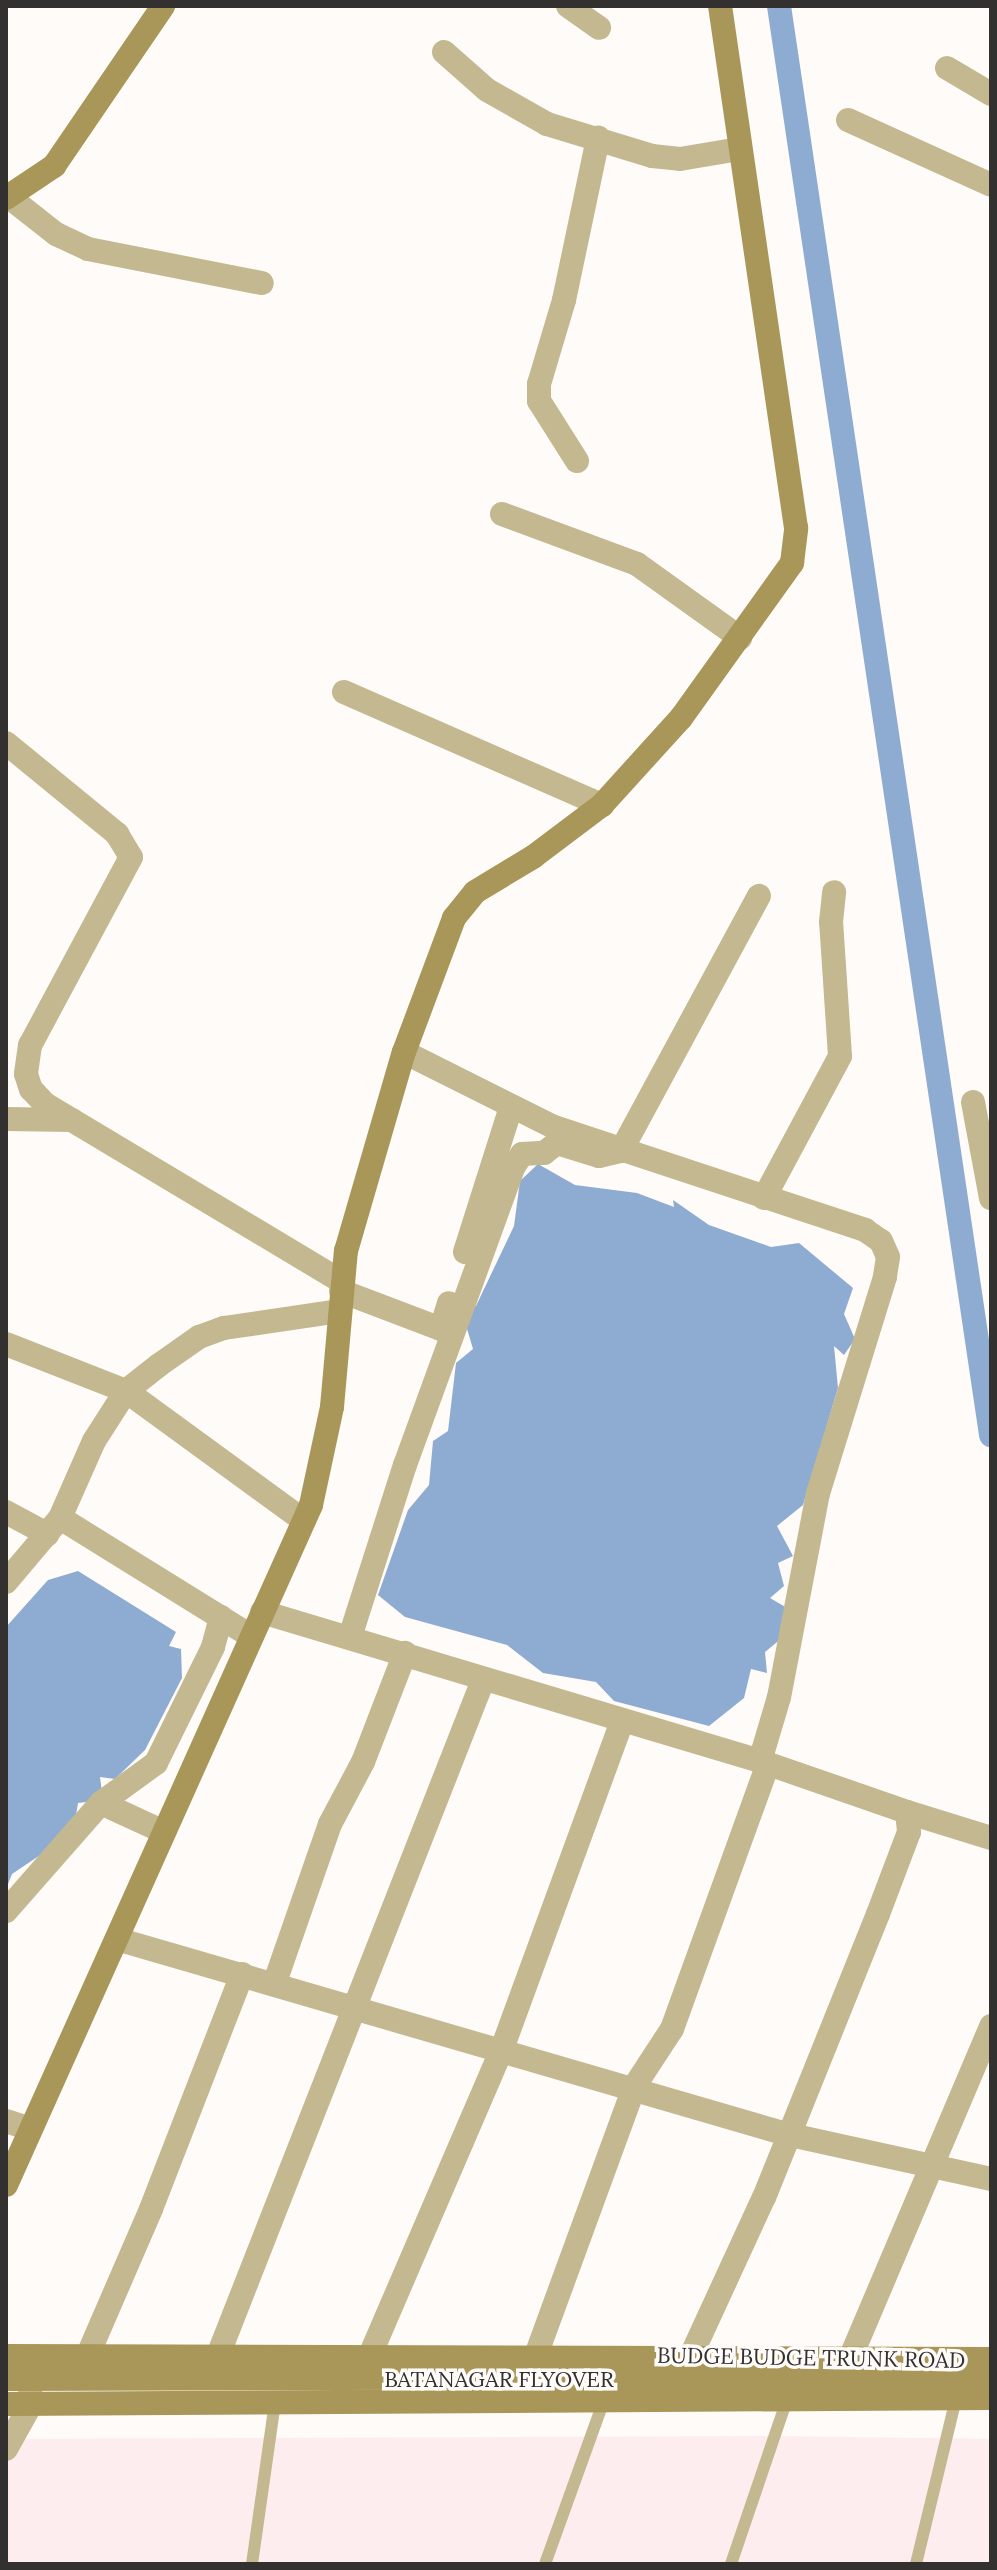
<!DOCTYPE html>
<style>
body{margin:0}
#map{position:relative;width:997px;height:2570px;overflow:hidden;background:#fffbf9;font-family:Lora,serif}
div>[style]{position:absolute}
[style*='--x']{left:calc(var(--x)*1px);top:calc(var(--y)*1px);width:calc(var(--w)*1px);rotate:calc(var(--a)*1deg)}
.industrial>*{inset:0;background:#feedee}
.water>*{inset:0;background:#8eacd1}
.canal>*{height:24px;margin:-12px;padding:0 12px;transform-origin:12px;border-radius:12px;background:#8eacd1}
.lane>*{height:12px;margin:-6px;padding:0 6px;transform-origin:6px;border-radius:6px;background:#c4b890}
.street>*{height:24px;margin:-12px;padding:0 12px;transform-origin:12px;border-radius:12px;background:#c4b890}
.secondary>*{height:24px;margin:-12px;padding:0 12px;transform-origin:12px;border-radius:12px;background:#a99759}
.secondary-bridge>*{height:24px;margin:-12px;padding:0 12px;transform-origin:12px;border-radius:12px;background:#a99759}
span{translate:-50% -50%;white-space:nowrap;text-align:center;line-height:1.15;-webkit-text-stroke:7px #fffbf9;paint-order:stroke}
.street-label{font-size:22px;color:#333130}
.frame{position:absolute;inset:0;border:8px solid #333130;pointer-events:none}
</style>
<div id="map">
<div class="industrial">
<i style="clip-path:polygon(776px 2436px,991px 2439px,991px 2564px,6px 2564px,6px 2439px)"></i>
</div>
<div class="water">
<i style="clip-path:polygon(538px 1164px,575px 1185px,637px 1193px,674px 1207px,673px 1200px,709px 1225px,771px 1247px,799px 1243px,853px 1288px,844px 1314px,855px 1339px,844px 1355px,834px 1346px,838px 1388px,803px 1505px,777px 1526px,793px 1556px,778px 1563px,784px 1586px,770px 1598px,794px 1612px,794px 1628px,765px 1652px,767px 1673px,751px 1669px,744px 1698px,709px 1726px,614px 1701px,596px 1682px,543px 1673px,507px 1645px,405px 1617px,378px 1595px,408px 1510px,429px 1485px,433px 1441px,448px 1431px,456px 1363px,473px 1349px,462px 1312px,476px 1306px,514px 1226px,520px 1181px)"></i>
<i style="clip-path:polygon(78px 1571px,176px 1632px,169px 1646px,181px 1649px,182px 1678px,145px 1750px,115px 1779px,100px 1777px,103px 1800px,78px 1803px,73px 1833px,12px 1874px,6px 1889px,6px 1627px,48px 1580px)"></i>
</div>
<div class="canal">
<i style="--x:779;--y:6;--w:1445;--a:81.56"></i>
</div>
<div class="lane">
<i style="--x:252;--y:2564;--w:163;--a:-81.9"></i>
<i style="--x:545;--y:2564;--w:171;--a:-70.2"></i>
<i style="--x:731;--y:2564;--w:171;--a:-71.2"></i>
<i style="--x:916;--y:2564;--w:170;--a:-76.4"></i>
</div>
<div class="street">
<i style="--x:568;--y:6;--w:38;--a:35"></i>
<i style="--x:444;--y:52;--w:57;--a:41.5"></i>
<i style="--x:487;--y:90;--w:69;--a:29.5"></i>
<i style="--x:547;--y:124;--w:110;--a:16.9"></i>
<i style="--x:652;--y:156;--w:28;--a:6"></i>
<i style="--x:680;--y:159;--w:60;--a:-9.6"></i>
<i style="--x:947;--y:68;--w:51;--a:30.6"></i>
<i style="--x:848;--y:120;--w:157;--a:24.4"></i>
<i style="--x:9;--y:197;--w:60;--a:38.2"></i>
<i style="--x:56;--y:234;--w:35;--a:25"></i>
<i style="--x:88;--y:249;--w:177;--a:11.1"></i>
<i style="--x:577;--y:461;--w:71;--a:-122.3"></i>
<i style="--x:539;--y:401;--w:17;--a:-90"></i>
<i style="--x:539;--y:384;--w:88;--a:-73.4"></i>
<i style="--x:564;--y:300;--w:166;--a:-78.1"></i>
<i style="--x:502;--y:514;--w:144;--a:20.3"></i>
<i style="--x:637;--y:564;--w:127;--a:35.7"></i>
<i style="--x:344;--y:692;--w:282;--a:23.7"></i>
<i style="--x:6;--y:743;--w:144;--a:39.3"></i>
<i style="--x:117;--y:834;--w:27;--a:59"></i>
<i style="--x:131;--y:857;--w:213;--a:118.2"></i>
<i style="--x:30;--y:1045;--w:29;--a:98"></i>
<i style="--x:26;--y:1074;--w:16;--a:72"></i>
<i style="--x:31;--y:1089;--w:21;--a:47"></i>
<i style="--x:45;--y:1104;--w:346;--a:30.9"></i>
<i style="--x:404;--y:1052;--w:168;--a:26.6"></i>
<i style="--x:554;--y:1127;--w:328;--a:18.3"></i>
<i style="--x:865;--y:1230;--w:19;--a:35"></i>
<i style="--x:881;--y:1241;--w:17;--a:66"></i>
<i style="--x:888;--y:1257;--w:20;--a:99"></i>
<i style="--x:885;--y:1277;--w:226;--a:107.2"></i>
<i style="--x:818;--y:1493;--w:208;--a:100.8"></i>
<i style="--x:779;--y:1697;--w:67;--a:106.5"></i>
<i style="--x:973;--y:1102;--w:98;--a:79.4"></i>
<i style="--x:6;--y:1119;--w:66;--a:0.9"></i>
<i style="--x:764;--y:1198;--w:161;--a:-61.8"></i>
<i style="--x:840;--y:1056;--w:134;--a:-93.8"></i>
<i style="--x:831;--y:922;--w:30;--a:-84"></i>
<i style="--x:465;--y:1252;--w:152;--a:-72.4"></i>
<i style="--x:341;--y:1291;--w:107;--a:20.8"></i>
<i style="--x:441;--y:1329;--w:27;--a:-73"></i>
<i style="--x:6;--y:1344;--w:129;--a:21.4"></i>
<i style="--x:126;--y:1391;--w:220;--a:36.1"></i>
<i style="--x:6;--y:1512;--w:47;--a:28.2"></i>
<i style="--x:6;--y:1582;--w:84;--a:-49.8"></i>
<i style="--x:262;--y:1612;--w:520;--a:16.66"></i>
<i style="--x:760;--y:1761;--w:156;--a:19.1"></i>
<i style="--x:907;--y:1812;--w:20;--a:84"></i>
<i style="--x:909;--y:1832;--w:88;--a:110.7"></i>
<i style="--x:878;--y:1914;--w:305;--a:111.9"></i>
<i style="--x:764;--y:2197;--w:175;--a:114.7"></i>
<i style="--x:249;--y:1635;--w:222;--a:-148.2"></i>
<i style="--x:60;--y:1518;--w:84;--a:-66.2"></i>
<i style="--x:94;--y:1441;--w:59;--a:-57.4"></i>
<i style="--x:126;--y:1391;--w:42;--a:-38.2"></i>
<i style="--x:159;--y:1365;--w:49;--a:-35"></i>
<i style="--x:199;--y:1337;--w:27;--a:-20"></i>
<i style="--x:224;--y:1328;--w:116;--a:-8.4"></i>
<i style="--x:350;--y:1637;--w:181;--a:-72.3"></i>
<i style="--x:405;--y:1465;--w:318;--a:-70"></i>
<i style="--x:514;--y:1166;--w:14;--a:-56"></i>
<i style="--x:522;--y:1154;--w:22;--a:-3"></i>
<i style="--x:544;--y:1153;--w:16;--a:-38"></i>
<i style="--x:557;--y:1143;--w:44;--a:17.2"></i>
<i style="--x:599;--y:1156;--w:23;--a:-13"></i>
<i style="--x:621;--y:1151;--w:290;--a:-61.6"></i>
<i style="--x:101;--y:1803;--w:69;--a:24.7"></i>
<i style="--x:907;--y:1812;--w:88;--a:17.2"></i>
<i style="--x:6;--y:1911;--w:144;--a:-48.7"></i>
<i style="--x:101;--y:1803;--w:68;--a:-36"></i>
<i style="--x:156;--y:1763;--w:129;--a:-63.8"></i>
<i style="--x:213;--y:1647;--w:31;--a:-75"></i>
<i style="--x:120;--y:1940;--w:694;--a:16.24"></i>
<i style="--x:786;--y:2134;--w:210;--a:12.4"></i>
<i style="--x:275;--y:1982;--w:167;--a:-70.8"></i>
<i style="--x:330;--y:1824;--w:70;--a:-62"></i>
<i style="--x:363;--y:1762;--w:117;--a:-68.9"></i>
<i style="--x:6;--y:2121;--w:25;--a:18"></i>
<i style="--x:87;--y:2357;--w:161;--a:-66.6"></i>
<i style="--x:151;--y:2209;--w:252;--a:-68.8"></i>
<i style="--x:217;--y:2358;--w:728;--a:-68.58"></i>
<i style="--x:535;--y:2358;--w:289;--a:-69.9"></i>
<i style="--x:634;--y:2087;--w:69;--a:-56.8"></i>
<i style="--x:672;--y:2029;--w:282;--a:-70.1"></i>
<i style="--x:368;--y:2360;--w:339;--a:-66.7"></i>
<i style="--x:502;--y:2049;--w:349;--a:-69.9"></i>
<i style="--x:849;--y:2361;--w:364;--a:-67"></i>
<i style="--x:6;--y:2449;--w:51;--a:-60.9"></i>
<i style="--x:31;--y:2404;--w:46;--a:-93.7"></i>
</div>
<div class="secondary">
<i style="--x:6;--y:198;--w:58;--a:-33.7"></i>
<i style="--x:54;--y:166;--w:194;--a:-55.7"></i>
<i style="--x:6;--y:2185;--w:745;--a:-65.84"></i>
<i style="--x:311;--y:1505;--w:100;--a:-77.9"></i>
<i style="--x:332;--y:1407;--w:157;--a:-84.9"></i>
<i style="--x:346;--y:1251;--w:207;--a:-73.8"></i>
<i style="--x:404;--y:1052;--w:143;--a:-69.5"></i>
<i style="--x:454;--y:918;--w:33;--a:-51"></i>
<i style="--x:475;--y:892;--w:68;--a:-31.1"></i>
<i style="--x:533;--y:857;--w:86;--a:-37"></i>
<i style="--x:602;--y:805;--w:118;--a:-47.8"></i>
<i style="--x:681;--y:718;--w:191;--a:-54.4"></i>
<i style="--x:792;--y:563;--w:35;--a:-83"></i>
<i style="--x:796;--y:528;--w:528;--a:-98.28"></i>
<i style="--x:6;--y:2356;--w:985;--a:0.17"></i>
<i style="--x:6;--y:2404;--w:985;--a:-0.35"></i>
</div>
<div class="secondary-bridge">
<i style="--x:6;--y:2379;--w:985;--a:-0.17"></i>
</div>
<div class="street-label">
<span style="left:811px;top:2358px;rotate:1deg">BUDGE BUDGE TRUNK ROAD</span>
<span style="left:499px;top:2380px">BATANAGAR FLYOVER</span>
</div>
<div class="frame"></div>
</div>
